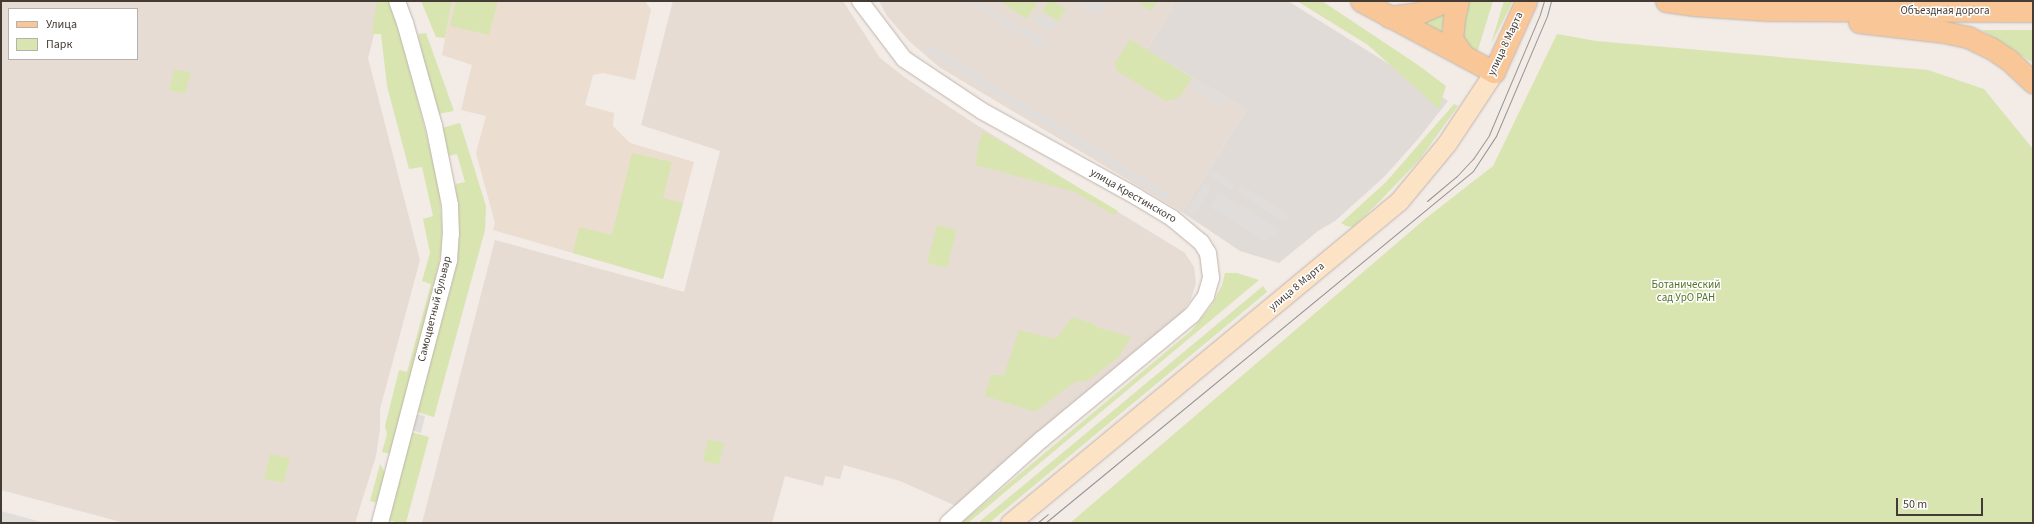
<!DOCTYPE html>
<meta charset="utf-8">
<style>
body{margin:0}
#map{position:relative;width:2034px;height:524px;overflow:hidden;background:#f2ebe6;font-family:"Source Sans 3",sans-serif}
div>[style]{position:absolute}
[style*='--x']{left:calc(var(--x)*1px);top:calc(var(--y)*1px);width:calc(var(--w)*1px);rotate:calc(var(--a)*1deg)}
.residential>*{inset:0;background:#e6dcd4}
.industrial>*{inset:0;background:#e1dbd7}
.education>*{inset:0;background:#ebddd0}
.green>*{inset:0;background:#d9e5b0}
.parking>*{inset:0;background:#e0ddda}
.roads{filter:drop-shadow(0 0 1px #c0b4ac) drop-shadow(0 0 1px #c0b4ac)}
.tertiary>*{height:16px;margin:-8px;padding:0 8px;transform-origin:8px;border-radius:8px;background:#fff}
.secondary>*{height:19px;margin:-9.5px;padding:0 9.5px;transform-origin:9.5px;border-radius:9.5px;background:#fce3c5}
.primary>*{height:21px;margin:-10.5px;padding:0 10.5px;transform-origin:10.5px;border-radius:10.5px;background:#f9c797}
.tram>*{height:1px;margin:-0.5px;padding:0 0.5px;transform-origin:0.5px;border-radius:0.5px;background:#959595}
span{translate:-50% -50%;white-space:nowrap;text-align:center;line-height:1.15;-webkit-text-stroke:3px #fff;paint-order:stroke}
.street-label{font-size:11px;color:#443b35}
.park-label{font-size:11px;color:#56732b}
.frame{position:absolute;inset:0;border:2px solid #443b35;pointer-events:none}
.legend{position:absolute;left:8px;top:8px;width:130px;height:52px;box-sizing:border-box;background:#fff;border:1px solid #b4b1ae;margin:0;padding:5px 7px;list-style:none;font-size:12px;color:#443b35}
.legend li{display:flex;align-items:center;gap:8px;height:20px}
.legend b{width:20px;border:1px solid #b4b1ae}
.scale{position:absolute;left:1896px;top:498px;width:87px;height:18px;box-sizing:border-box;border:2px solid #443b35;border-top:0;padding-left:5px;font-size:12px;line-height:14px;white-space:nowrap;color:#443b35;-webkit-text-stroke:3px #fff;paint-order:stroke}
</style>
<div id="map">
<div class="residential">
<i style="clip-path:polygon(evenodd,1px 1px,377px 1px,381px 8px,368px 58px,420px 260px,380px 409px,380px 429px,376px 456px,355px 523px,125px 523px,1px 490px,1px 1px,9px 9px,137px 9px,137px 59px,9px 59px,9px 9px)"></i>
<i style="clip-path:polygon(673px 1px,843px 1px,880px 58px,907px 79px,975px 124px,1185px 253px,1194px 267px,1196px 283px,1191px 299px,1181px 314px,956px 506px,900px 481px,844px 465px,840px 479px,825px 476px,823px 486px,785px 476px,772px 523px,585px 522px,584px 523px,422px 523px,495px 240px,684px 292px,720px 151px,641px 125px)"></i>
<i style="clip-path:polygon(879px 1px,1176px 1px,1147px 50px,1247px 110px,1182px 212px,939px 67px,909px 41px,887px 16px)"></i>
</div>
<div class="industrial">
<i style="clip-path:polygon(1176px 1px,1288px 1px,1448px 101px,1418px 139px,1384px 177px,1335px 221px,1318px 231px,1279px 263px,1240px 251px,1182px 212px,1247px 110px,1147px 50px)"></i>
</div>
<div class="education">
<i style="clip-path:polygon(452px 1px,645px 1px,651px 10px,635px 80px,603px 73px,593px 75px,585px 105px,614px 113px,613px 126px,630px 143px,694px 162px,663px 279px,493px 230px,495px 223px,476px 153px,486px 116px,461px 110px,472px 65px,442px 55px)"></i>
</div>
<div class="green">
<i style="clip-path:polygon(377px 1px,390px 1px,397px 19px,439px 184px,442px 229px,441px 253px,433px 287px,391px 454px,382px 452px,387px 434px,385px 426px,399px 370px,407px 372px,431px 284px,422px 281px,430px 253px,423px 219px,433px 216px,422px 167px,409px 169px,387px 86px,381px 34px,372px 34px)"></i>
<i style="clip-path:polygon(421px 1px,452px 1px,445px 38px,436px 37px)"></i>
<i style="clip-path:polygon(456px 1px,498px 1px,489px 35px,450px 26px)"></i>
<i style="clip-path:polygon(999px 1px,1038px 1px,1027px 19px)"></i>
<i style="clip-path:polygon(1048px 1px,1053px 1px,1066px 9px,1058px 21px,1042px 11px)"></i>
<i style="clip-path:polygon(1140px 1px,1158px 1px,1151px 11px,1139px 3px)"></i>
<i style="clip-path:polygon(1297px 1px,1322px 1px,1418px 65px,1446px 86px,1439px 109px,1368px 45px)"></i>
<i style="clip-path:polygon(1464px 1px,1493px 1px,1477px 53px,1466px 45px,1458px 26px)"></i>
<i style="clip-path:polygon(1504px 1px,1513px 1px,1491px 44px)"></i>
<i style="clip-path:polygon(1448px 7px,1441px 34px,1416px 21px)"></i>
<i style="clip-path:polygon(1982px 30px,2033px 30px,2033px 63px)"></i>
<i style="clip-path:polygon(426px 33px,454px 111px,438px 114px,426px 74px,418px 34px)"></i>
<i style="clip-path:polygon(1557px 34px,1596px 41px,1928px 70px,1984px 89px,2033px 149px,2033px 523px,1070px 523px,1425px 219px,1493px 166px)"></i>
<i style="clip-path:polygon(1130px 39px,1192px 78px,1182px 94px,1176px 99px,1166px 101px,1117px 71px,1115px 63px)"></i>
<i style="clip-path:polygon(174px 69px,191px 73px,185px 94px,169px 90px)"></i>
<i style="clip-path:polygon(1454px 104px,1458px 106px,1420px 159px,1380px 201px,1353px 227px,1346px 226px,1341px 223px,1386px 182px)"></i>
<i style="clip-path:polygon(460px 123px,486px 206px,485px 230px,434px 417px,417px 412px,454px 275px,458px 246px,458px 209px,455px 188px,456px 184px,465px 182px,457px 154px,449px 156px,442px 128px)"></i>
<i style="clip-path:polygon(983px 131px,1118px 211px,1114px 215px,1075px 192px,976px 165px,978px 146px)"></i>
<i style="clip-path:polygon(632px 153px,672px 162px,663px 198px,683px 203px,663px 279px,573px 253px,579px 227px,612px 235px)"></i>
<i style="clip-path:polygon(937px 225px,957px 230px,947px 268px,927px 263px)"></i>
<i style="clip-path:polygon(1225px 273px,1237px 273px,1259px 280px,968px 523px,961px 523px,1191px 331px,1212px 305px,1222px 285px)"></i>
<i style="clip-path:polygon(1263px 286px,1267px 292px,989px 523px,978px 523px)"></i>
<i style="clip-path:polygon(1072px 317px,1095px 324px,1094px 326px,1131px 337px,1119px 357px,1087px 381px,1075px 382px,1035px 412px,985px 396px,991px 375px,1004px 375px,1019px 330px,1056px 339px)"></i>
<i style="clip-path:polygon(411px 432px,429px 437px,406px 523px,400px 523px,388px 520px)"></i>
<i style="clip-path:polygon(708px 439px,724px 443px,719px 465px,703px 461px)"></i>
<i style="clip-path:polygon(270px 454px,290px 458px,284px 483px,264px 479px)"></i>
<i style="clip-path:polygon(380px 464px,385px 473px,384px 477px,378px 503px,370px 501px)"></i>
</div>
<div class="parking">
<i style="clip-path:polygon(967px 1px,977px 1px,1023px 30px,1025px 27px,1047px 41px,1042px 48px)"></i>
<i style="clip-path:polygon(1076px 1px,1109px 1px,1099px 16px)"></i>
<i style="clip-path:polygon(1039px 13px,1057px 24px,1052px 32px,1034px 21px)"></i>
<i style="clip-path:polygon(928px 44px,1170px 194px,1166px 200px,924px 50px)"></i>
<i style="clip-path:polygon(1194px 79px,1227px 99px,1222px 107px,1189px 86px)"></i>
<i style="clip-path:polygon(1212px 169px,1235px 183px,1231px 190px,1208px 175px)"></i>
<i style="clip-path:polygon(1204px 183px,1212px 188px,1195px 216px,1187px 211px)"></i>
<i style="clip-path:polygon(1241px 185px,1290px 215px,1286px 223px,1236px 192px)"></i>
<i style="clip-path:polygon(1219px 192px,1280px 230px,1275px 238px,1270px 235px,1266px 242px,1210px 207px)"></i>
<i style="clip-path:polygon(416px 414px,425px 416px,421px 433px,412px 430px)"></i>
<i style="clip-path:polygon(1px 511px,45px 523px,1px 523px)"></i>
</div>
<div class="roads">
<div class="tertiary">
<i style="--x:860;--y:1;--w:73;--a:52.8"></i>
<i style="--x:904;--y:59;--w:94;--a:33.7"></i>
<i style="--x:982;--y:111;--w:177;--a:29"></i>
<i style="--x:1137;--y:197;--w:41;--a:31"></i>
<i style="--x:1172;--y:218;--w:38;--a:40"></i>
<i style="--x:1201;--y:242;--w:13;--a:58"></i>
<i style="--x:1208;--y:253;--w:25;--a:83"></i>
<i style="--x:1211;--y:278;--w:19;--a:106"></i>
<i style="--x:1206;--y:296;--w:24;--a:126"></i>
<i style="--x:1192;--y:315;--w:195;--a:140.4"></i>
<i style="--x:1042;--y:439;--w:126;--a:138.2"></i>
<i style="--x:380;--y:523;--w:248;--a:-75.3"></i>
<i style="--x:443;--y:283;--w:24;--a:-75"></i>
<i style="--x:449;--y:260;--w:26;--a:-86"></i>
<i style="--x:451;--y:234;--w:29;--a:-92"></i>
<i style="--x:450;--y:205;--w:81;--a:-101.4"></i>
<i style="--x:434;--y:126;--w:107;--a:-105.7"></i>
<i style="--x:405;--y:23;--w:23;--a:-110"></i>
</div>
<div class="secondary">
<i style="--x:1010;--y:523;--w:505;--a:-39.62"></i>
<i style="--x:1399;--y:201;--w:75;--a:-50.4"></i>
<i style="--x:1447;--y:143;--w:85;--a:-56.5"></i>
</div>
<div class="primary">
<i style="--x:1361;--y:1;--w:151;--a:28.1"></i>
<i style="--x:1494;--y:72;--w:78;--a:-65.7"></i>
<i style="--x:1458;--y:1;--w:17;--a:103"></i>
<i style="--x:1454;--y:18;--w:21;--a:95"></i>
<i style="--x:1452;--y:39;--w:21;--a:55"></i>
<i style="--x:1666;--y:1;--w:27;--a:8"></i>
<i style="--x:1693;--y:5;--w:76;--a:3.8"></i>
<i style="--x:1769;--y:10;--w:264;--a:0.2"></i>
<i style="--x:1389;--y:17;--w:30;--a:-8"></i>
<i style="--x:1419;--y:13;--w:30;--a:-24"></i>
<i style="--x:1859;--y:22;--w:86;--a:6.7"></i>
<i style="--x:1944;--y:32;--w:25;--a:12"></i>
<i style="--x:1968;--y:37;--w:25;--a:26"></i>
<i style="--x:1991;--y:48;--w:22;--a:34"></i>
<i style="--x:2009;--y:60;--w:33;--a:43"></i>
</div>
</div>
<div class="tram">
<i style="--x:1427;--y:201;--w:38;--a:-40"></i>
<i style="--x:1456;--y:177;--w:25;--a:-47"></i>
<i style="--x:1473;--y:159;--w:29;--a:-56"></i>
<i style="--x:1489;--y:135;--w:131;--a:-67.1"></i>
<i style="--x:1540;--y:14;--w:14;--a:-73"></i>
<i style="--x:1037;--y:523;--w:14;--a:-39"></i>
<i style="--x:1045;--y:523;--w:554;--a:-39.43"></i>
<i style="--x:1473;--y:171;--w:42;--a:-56.7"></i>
<i style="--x:1496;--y:136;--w:130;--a:-67"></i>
<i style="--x:1547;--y:16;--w:16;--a:-75"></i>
</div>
<div class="street-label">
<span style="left:1945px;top:11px">Объездная дорога</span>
<span style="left:1506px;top:44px;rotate:-65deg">улица 8 Марта</span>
<span style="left:1133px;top:196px;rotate:30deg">улица Крестинского</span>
<span style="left:1297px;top:287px;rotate:-40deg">улица 8 Марта</span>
<span style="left:435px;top:309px;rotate:-76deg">Самоцветный бульвар</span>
</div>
<div class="park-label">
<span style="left:1686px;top:292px">Ботанический<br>сад УрО РАН</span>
</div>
<div class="frame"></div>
<ul class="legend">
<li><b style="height:5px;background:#f9c797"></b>Улица</li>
<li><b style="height:11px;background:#d9e5b0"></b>Парк</li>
</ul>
<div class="scale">50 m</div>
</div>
